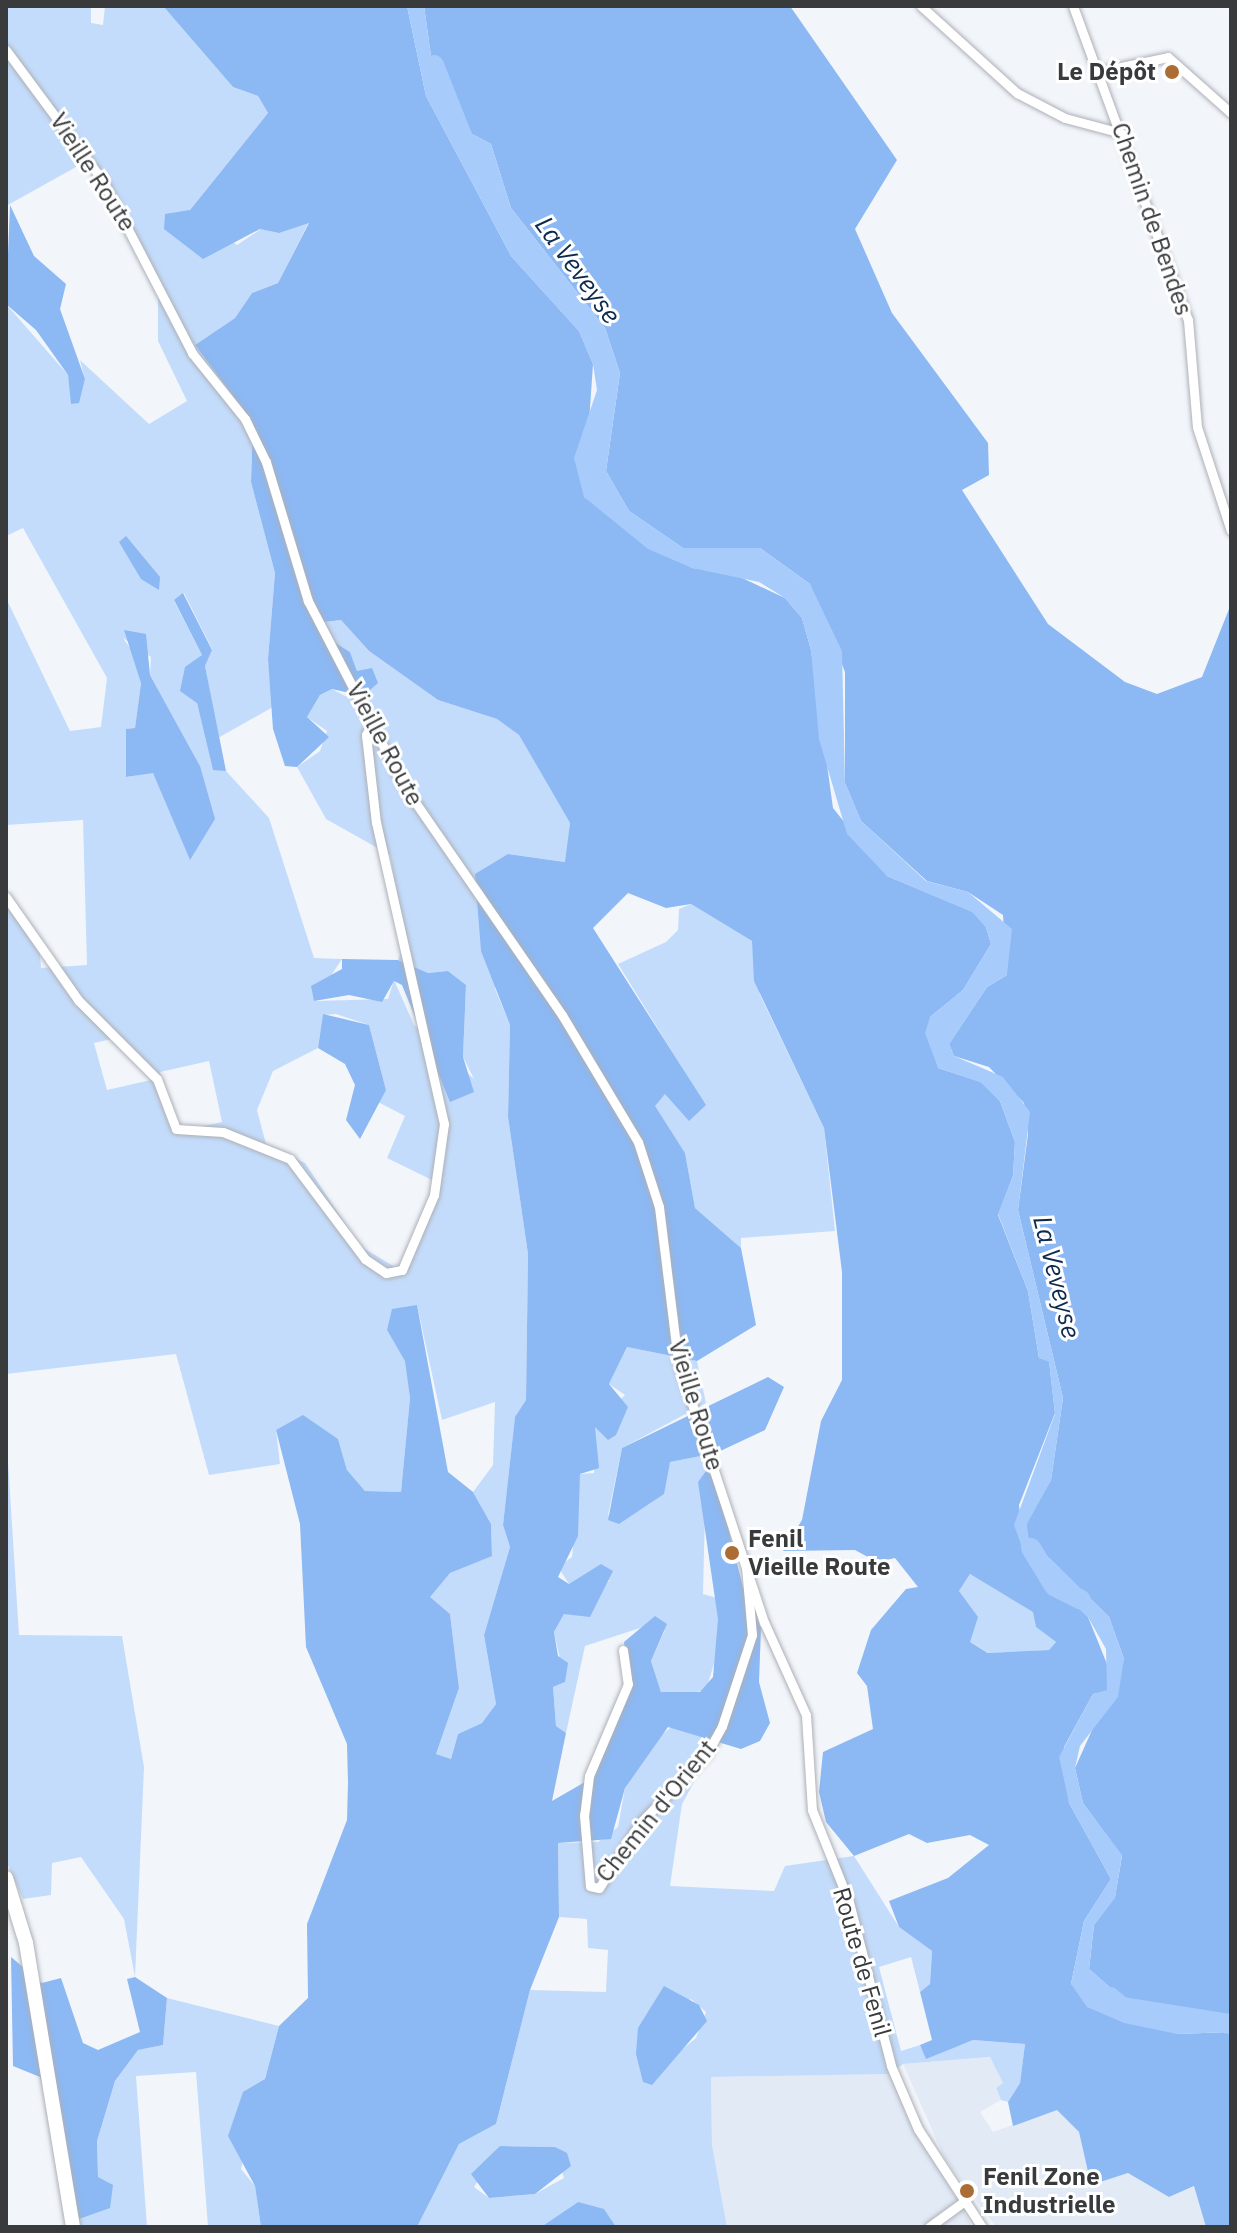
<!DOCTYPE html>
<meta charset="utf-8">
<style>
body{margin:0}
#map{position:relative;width:1237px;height:2233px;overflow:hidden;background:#f2f6fb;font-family:"IBM Plex Sans",sans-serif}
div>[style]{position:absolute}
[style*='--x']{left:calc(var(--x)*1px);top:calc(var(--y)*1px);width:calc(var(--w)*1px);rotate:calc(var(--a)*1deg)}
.built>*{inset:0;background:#e2eaf6}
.green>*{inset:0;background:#c4dcfb}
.forest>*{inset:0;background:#8cb8f3}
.water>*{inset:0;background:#a7cbfb}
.river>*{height:20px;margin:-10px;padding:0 10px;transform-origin:10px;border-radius:10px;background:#a7cbfb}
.roads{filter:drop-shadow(0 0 2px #adb0b6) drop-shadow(0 0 2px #adb0b6)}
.minor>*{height:9px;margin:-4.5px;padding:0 4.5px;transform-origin:4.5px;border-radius:4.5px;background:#fff}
.primary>*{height:14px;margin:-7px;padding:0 7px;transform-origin:7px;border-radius:7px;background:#fff}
.dots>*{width:22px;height:22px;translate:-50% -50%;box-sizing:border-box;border:4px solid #fff;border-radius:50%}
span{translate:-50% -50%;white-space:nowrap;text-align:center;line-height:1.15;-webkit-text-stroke:6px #fff;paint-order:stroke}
.poi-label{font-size:24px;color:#383a3c;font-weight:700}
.right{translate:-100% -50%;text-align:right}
.left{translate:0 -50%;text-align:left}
.street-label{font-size:24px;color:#383a3c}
.water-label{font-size:26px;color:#0c294e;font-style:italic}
.frame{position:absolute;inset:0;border:8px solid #383a3c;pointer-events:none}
</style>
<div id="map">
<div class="built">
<i style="clip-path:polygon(991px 2057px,1003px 2083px,996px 2089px,1001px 2100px,980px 2112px,993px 2132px,1057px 2109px,1079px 2132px,1091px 2185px,1129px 2173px,1169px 2197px,1195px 2186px,1206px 2227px,996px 2227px,945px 2159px,903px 2064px)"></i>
<i style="clip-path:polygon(890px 2074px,972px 2227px,727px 2227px,712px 2145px,711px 2077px)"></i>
</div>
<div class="green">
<i style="clip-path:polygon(evenodd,6px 6px,91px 6px,91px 23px,103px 25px,105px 6px,163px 6px,233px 87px,258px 96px,268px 113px,190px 210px,237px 245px,261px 229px,279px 233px,309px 222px,278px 283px,252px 293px,235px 318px,195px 345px,253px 423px,251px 482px,275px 573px,268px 659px,273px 707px,218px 738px,205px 666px,212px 649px,184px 593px,174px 601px,202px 655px,195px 667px,197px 703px,213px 769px,226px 771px,269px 818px,314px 958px,342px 959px,314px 1001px,388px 999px,394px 980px,414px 1025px,474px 1079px,463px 1057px,466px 985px,448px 971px,428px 973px,398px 960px,406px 940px,390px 855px,326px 819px,297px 767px,320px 751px,327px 731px,307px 717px,320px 695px,332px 689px,349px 698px,357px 671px,350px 652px,326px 637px,323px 622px,341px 620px,369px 651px,438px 700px,497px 719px,519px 735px,570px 823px,566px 862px,508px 854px,495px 989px,510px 1025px,508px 1117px,528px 1254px,526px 1400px,515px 1418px,503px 1525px,510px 1547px,484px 1635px,496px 1704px,482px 1723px,458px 1734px,451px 1759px,436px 1754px,459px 1688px,450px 1614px,429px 1597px,450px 1573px,492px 1555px,491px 1524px,473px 1492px,493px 1465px,495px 1402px,442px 1420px,417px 1305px,387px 1330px,406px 1361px,410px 1398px,401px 1492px,365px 1491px,347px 1470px,338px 1439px,276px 1430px,280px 1464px,209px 1475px,176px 1354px,6px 1374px,6px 895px,39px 937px,41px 968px,87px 965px,83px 820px,6px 825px,6px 598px,70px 731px,101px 727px,107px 678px,23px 528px,6px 536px,6px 304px,68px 375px,72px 404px,85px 380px,80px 360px,149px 424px,187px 401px,158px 341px,158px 292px,85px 162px,6px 206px,6px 6px,123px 638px,151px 657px,150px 675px,200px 766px,190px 859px,153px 772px,127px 777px,127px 729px,135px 728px,141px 683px,138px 659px,123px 638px,6px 6px,336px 1014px,369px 1025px,386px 1090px,376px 1101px,405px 1116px,387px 1158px,434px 1181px,406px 1263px,395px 1267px,360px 1246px,305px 1163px,266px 1144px,257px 1110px,273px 1071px,318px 1048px,323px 1015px,336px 1014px,6px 6px,116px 1038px,151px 1080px,107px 1090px,94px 1043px,116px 1038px,6px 6px,209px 1061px,222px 1122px,173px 1133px,160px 1072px,209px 1061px)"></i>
<i style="clip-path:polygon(691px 904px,752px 941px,760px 995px,824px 1128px,835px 1231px,741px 1238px,741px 1248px,695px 1208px,685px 1153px,654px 1106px,665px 1094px,705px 1105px,618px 964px,666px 942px,678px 930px,679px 909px)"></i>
<i style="clip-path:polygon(627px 1347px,697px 1361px,706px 1403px,622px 1448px,608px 1515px,619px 1523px,652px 1502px,670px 1462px,716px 1453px,720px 1484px,706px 1471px,703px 1594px,717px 1598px,726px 1624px,706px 1690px,673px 1697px,661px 1692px,651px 1661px,665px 1630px,646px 1626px,585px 1646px,566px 1733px,556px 1726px,553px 1687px,565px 1682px,554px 1632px,564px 1614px,610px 1580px,569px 1584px,558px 1567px,572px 1557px,580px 1474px,594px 1473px,595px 1425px,625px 1395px,609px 1384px)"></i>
<i style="clip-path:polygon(6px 1429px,19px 1635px,122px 1636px,144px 1767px,135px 1977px,124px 1919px,81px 1857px,52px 1863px,51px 1895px,23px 1899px,6px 1861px)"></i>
<i style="clip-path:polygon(970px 1574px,1034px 1612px,1036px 1627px,1056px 1642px,1049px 1650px,989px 1653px,970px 1642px,973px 1625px,959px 1591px)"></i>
<i style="clip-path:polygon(evenodd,674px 1725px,717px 1740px,682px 1804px,670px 1886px,774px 1891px,785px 1866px,854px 1856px,899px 1927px,932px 1951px,930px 1984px,920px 1992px,911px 1957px,879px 1967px,901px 2051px,920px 2045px,926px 2058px,973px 2040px,1025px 2044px,1020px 2083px,1008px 2102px,1001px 2100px,996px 2088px,1003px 2083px,990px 2057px,903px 2064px,890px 2074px,711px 2077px,712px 2145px,727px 2227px,616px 2227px,578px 2202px,541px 2227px,417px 2227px,459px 2144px,496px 2124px,530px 1990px,606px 1992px,608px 1950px,588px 1948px,587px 1919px,559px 1917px,558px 1843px,598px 1842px,618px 1827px,625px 1788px,651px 1743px,674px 1725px,691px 1999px,706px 2012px,696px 2038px,643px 2082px,638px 2028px,691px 1999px,674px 1725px,500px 2146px,555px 2147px,564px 2178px,535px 2194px,489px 2198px,474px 2187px,500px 2146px)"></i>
<i style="clip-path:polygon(167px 1998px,279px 2026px,241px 2169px,255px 2186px,261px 2227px,208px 2227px,196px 2072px,136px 2076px,147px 2227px,80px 2227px,79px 2219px,110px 2207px,98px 2177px,97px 2141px,115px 2081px,138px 2050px,163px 2045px)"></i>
</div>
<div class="forest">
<i style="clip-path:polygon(evenodd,163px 6px,407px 6px,426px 96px,511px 256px,579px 331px,593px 364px,584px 497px,692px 568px,727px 571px,785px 598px,802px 618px,811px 650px,833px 808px,887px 876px,973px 912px,986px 927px,991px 944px,963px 990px,930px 1017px,938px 1068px,981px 1082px,1000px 1101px,1015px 1142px,1013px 1176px,998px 1215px,1028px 1291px,1039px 1358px,1049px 1361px,1055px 1413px,1019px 1505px,1024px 1553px,1088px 1617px,1109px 1669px,1107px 1691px,1093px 1694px,1064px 1747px,1069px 1803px,1111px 1879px,1084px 1921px,1071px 1984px,1177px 2034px,1231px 2032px,1231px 2227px,1206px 2227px,1194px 2186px,1169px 2197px,1128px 2173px,1091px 2185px,1079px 2132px,1057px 2110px,1013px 2126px,1008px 2102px,1020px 2083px,1025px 2044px,973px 2040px,926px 2059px,920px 2045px,932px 2040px,920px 1992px,930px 1984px,932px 1951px,899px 1927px,889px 1901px,948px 1878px,989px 1845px,970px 1835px,927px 1843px,909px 1834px,854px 1856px,826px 1822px,819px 1792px,823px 1752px,873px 1729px,867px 1686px,857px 1673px,871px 1630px,906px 1589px,918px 1587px,895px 1558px,877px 1562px,855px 1550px,783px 1551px,802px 1520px,821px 1421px,842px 1380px,842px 1272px,824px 1128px,754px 981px,752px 941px,691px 904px,666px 908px,628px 893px,593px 928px,706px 1105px,689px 1121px,665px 1094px,655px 1106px,685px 1153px,695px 1208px,741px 1248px,756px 1325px,697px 1361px,627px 1347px,609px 1384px,628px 1407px,616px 1435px,608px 1440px,595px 1427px,599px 1468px,580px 1474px,578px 1536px,558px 1577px,569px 1584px,601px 1564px,613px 1571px,590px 1617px,564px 1614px,554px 1632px,558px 1656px,568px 1663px,565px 1682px,553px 1687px,556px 1726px,566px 1733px,552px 1801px,585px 1782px,628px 1684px,624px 1642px,655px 1616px,667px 1624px,651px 1661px,661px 1692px,700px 1692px,713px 1677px,718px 1619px,698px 1482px,706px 1471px,716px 1479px,746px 1599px,761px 1628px,759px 1682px,770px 1723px,760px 1741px,741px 1749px,668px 1727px,625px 1788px,611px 1839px,558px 1843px,559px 1917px,530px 1990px,496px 2124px,459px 2144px,417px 2227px,261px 2227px,255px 2186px,228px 2136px,243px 2092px,265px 2079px,279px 2026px,308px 1998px,307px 1924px,347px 1820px,348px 1782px,347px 1744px,306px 1647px,300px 1524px,276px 1430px,303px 1415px,338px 1439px,347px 1470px,365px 1491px,401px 1492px,410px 1398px,405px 1361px,387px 1330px,392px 1309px,417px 1305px,448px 1472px,473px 1492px,491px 1524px,492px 1556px,450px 1573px,430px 1597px,450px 1614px,459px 1688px,436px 1754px,451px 1759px,458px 1734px,482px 1723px,496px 1704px,484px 1635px,510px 1547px,503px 1525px,515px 1417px,526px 1400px,528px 1254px,508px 1117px,510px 1025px,481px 951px,475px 874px,508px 854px,565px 862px,570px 823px,519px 735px,497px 719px,438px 700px,369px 651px,341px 620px,324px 622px,326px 637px,350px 652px,357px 671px,372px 668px,378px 683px,363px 696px,332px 689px,320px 695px,307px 717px,329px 737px,297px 767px,285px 766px,273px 729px,268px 659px,275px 573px,251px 482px,253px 423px,195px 345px,235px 318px,252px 293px,278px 283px,309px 223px,279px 233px,260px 229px,203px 259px,164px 229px,165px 214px,190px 210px,268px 113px,258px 96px,233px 87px,163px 6px,970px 1574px,1033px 1612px,1036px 1627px,1056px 1642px,1049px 1650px,988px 1653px,970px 1642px,978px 1617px,959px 1591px,970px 1574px)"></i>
<i style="clip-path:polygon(424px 6px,790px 6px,897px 160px,855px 229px,892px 313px,988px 443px,989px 475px,962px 490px,1048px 624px,1125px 682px,1157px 694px,1202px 677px,1231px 604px,1231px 2021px,1137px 2011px,1089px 1969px,1094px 1925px,1115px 1897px,1122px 1856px,1083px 1803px,1075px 1768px,1124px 1659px,1109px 1617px,1028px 1537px,1026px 1524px,1051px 1480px,1063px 1398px,1018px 1210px,1028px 1134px,1024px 1103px,989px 1067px,954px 1056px,949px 1044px,987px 987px,1007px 975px,1003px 915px,968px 892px,927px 881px,861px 821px,845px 783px,845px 672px,810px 584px,760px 548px,683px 548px,629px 511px,606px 471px,620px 373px,605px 328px,511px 208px,491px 144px,459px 127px,431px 56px)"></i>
<i style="clip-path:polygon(10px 205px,34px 256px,66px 284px,60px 309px,85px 379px,79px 403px,71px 404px,68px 375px,36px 330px,6px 304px)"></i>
<i style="clip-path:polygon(126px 536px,160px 577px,159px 590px,141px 579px,119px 542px)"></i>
<i style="clip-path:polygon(183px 593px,212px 650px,205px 666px,226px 771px,213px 770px,197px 703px,180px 691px,185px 667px,202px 655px,174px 600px)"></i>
<i style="clip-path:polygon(124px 630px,146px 634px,150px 675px,200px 766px,215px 819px,190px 860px,153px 773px,126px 777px,126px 729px,135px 728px,141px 683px)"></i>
<i style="clip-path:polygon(342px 959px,398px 960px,428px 973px,448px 971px,466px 985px,463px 1057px,474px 1092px,450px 1102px,402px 985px,394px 981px,382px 1002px,349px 995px,314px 1001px,311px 986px,342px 969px)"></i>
<i style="clip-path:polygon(323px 1014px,369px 1025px,386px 1090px,360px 1139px,346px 1120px,355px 1085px,345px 1064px,318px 1048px)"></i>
<i style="clip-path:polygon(768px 1377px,784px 1387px,765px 1430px,716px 1453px,670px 1462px,664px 1494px,619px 1524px,608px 1520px,622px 1448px)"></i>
<i style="clip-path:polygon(11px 1957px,42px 1983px,61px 1978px,83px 2043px,98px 2050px,140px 2032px,127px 1979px,135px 1977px,167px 1998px,163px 2045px,138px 2050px,115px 2081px,97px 2141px,98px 2177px,113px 2185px,110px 2208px,79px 2219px,40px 2077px,13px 2066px)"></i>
<i style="clip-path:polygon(664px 1986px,699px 2005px,707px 2021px,652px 2085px,643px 2082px,636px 2054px,638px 2028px)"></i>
<i style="clip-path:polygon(500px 2146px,555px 2147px,567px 2153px,571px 2166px,535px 2194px,489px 2198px,471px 2174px)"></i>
<i style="clip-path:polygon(578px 2202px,604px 2209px,616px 2227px,541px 2227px)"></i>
</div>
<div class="water">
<i style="clip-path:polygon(407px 6px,424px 6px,431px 56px,459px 127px,491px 144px,511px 208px,605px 328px,620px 373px,606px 471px,629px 511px,683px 548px,760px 548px,810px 584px,842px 651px,845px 783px,861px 821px,926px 881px,968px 892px,1012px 929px,1007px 975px,987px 987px,949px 1044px,954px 1056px,1003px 1077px,1030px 1112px,1018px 1210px,1063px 1398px,1051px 1480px,1027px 1524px,1028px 1537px,1109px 1617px,1124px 1659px,1118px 1697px,1080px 1746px,1075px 1768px,1083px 1803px,1122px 1855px,1115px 1898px,1094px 1925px,1089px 1969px,1137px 2011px,1231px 2021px,1231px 2032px,1177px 2034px,1124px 2023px,1087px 2007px,1071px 1984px,1084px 1921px,1111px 1879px,1069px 1803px,1059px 1757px,1093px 1694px,1107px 1690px,1106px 1649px,1088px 1617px,1024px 1553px,1014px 1525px,1055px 1414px,1049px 1362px,1039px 1358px,1028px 1291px,998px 1214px,1013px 1176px,1015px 1142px,1000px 1101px,980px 1082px,938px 1068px,925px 1033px,930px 1017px,963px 990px,991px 944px,986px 927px,972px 912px,887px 876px,847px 834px,819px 739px,811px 650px,802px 618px,785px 598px,759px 582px,692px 568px,648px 549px,584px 497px,574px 458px,597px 390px,593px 364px,579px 331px,511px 256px,426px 96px)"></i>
</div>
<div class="river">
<i style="--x:434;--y:65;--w:92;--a:68.4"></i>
<i style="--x:1031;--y:1548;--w:44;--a:58.8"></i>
<i style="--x:1054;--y:1586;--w:30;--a:27"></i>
<i style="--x:1110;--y:1997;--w:16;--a:40"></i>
<i style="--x:1122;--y:2007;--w:110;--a:8.9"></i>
</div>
<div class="roads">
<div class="minor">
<i style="--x:921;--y:6;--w:130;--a:42.2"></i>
<i style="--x:1017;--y:93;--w:54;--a:27.5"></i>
<i style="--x:1065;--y:118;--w:58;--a:15"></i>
<i style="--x:1073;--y:6;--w:334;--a:69.9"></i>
<i style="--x:1188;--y:320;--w:107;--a:85.2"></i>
<i style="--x:1197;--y:427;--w:109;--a:71.9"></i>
<i style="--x:6;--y:50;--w:163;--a:53.5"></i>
<i style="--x:103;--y:181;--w:194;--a:62.6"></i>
<i style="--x:192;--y:353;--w:85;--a:51.2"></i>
<i style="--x:245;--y:419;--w:48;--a:64"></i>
<i style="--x:266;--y:462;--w:145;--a:73.2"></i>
<i style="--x:308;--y:601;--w:208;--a:62.6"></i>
<i style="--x:404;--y:786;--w:278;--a:55.4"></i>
<i style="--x:562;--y:1015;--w:148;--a:59.1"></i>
<i style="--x:638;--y:1142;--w:68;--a:72.1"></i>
<i style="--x:659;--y:1207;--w:155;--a:83"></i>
<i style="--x:678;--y:1361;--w:275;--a:71.8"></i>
<i style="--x:764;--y:1622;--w:102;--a:65.7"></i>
<i style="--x:806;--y:1715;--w:95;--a:86.4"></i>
<i style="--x:812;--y:1810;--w:99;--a:68.1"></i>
<i style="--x:849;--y:1902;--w:169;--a:75.6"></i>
<i style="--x:891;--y:2066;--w:69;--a:66.8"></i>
<i style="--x:918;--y:2129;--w:117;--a:56.9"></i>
<i style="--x:1102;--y:71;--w:67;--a:-12"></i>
<i style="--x:1168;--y:57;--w:84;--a:41.6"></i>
<i style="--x:6;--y:897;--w:126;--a:55"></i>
<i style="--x:78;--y:1000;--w:112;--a:45"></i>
<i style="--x:157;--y:1079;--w:53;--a:69.2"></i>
<i style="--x:176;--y:1129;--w:47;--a:3.7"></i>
<i style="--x:223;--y:1132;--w:72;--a:21.9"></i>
<i style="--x:290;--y:1159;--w:125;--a:53.1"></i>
<i style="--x:365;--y:1259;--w:25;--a:34"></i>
<i style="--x:386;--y:1273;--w:16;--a:-11"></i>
<i style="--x:402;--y:1270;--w:82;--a:-66.9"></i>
<i style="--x:434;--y:1195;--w:72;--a:-82"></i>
<i style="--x:444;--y:1124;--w:309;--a:-102.7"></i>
<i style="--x:376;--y:823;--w:89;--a:-96.5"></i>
<i style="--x:366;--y:735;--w:13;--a:-63"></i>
<i style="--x:623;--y:1650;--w:34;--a:82"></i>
<i style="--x:628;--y:1684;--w:100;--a:113"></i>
<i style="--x:589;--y:1776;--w:39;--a:97"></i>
<i style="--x:584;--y:1815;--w:71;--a:85.2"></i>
<i style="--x:590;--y:1886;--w:9;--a:13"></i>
<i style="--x:599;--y:1888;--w:77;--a:-57.8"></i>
<i style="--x:640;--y:1823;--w:95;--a:-45.9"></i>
<i style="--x:706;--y:1755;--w:33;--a:-61"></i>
<i style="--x:722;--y:1726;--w:96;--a:-71.8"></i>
<i style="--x:752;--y:1635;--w:69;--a:-95"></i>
<i style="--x:929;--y:2227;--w:46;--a:-36.1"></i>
</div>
<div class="primary">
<i style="--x:6;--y:1878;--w:68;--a:72.9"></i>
<i style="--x:26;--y:1943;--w:288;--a:80.6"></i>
</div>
</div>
<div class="dots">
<i style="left:1172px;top:72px;background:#ac6d35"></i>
<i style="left:732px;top:1553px;background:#ac6d35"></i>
<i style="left:967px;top:2191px;background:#ac6d35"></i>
</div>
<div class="poi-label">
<span class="right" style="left:1156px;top:72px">Le Dépôt</span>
<span class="left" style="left:748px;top:1553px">Fenil<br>Vieille Route</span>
<span class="left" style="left:983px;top:2191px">Fenil Zone<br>Industrielle</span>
</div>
<div class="street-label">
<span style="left:93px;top:172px;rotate:57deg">Vieille Route</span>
<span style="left:1152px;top:219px;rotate:71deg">Chemin de Bendes</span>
<span style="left:385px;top:744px;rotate:62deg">Vieille Route</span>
<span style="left:696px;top:1405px;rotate:73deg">Vieille Route</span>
<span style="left:656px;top:1811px;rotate:-51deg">Chemin d'Orient</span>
<span style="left:862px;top:1962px;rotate:74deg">Route de Fenil</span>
</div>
<div class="water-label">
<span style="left:578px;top:270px;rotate:54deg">La Veveyse</span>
<span style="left:1057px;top:1277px;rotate:76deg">La Veveyse</span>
</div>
<div class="frame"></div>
</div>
